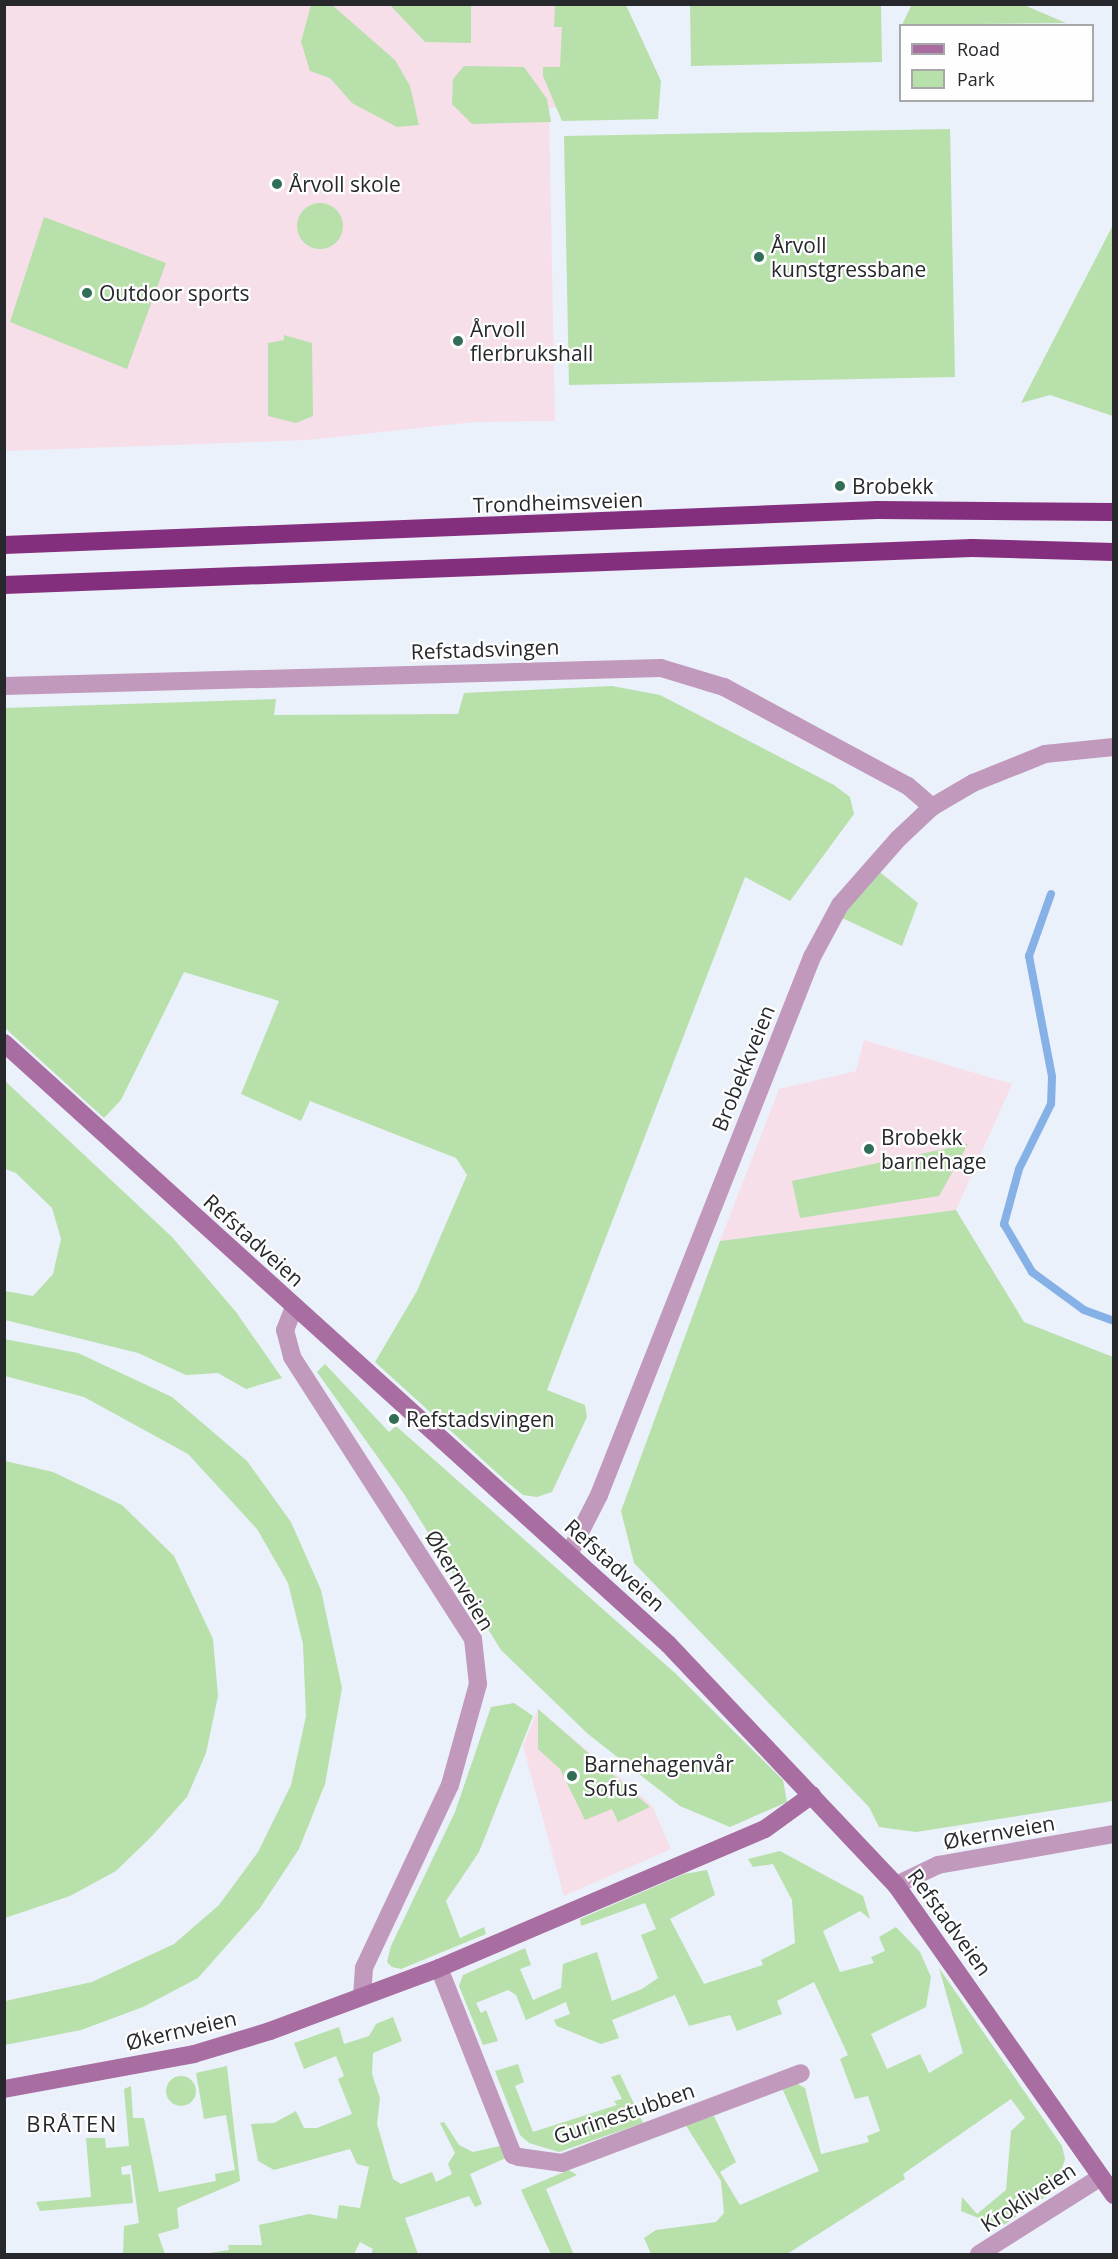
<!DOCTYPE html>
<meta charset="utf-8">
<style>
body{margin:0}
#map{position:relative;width:1118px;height:2259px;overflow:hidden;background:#eaf1fa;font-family:"Open Sans",sans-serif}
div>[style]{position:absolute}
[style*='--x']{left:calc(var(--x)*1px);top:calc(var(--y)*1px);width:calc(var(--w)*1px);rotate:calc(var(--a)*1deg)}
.education>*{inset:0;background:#f7dfea}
.green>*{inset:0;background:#b7e0ab}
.round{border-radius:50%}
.stream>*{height:8px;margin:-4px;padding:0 4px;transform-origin:4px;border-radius:4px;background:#85b1e6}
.street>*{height:18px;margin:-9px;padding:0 9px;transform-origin:9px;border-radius:9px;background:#c199bd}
.secondary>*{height:18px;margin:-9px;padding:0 9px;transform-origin:9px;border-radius:9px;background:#a86ea2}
.highway>*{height:18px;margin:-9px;padding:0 9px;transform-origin:9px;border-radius:9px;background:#832f7e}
.dots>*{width:16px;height:16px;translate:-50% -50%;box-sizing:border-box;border:3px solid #fefefe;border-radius:50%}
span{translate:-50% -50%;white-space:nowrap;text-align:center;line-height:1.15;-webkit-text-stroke:4.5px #fefefe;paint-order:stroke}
.poi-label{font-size:21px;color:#26282b}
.left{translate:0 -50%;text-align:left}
.street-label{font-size:21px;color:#26282b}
.neighbourhood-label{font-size:22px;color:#26282b;letter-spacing:1.5px}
.frame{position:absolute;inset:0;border:6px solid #26282b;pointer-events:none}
.legend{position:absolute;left:899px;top:24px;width:195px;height:78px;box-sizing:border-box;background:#fefefe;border:2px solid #a8a8aa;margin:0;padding:8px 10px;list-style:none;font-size:18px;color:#26282b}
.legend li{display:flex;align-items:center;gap:12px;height:30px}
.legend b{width:30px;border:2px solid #a8a8aa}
</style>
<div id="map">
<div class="education">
<i style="clip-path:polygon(4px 5px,580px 5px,582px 106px,549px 108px,555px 421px,475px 422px,308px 440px,5px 451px)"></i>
<i style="clip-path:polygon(864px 1040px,1012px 1084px,956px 1210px,720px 1241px,779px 1089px,856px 1071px)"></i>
<i style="clip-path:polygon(538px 1709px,652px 1805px,671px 1849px,564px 1896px,523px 1746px)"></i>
</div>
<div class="green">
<i style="clip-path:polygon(912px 4px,1024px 5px,1066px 23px,902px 25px)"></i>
<i style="clip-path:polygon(311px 5px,332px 5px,395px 60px,410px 86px,419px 125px,397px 127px,352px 103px,330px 78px,310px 71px,301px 42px)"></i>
<i style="clip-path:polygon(390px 5px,471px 5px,471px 43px,425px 42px)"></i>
<i style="clip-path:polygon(555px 5px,626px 5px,661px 81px,658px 119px,562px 121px,543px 76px,543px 67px,560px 67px,562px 27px,554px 27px)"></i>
<i style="clip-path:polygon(690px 5px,881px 5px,882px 62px,691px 66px)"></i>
<i style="clip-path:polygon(464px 66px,524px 67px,547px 99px,551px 122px,472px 124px,452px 104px,453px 79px)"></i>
<i style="clip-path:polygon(950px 129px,955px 377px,569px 385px,564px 136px)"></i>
<i class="round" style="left:297px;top:203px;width:46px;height:46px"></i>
<i style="clip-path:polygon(44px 217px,166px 263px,127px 369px,10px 322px)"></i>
<i style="clip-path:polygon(1113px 225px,1113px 416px,1050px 395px,1021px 403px)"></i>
<i style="clip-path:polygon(284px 335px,312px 343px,313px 416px,296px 423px,268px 416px,268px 343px,284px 340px)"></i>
<i style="clip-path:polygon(612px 686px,660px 695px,834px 785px,850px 797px,854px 814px,790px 901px,745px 877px,547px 1390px,585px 1405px,587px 1417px,552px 1492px,537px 1497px,523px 1495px,506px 1481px,375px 1362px,417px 1291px,467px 1175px,456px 1158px,310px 1101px,301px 1121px,241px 1094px,279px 1001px,184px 972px,121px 1100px,104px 1118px,5px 1028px,5px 708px,276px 699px,274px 715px,458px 714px,464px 693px)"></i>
<i style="clip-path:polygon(876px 869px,918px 903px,902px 946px,838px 916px)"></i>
<i style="clip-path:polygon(4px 1080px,172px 1237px,236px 1312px,282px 1378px,246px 1389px,218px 1373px,186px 1375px,138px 1353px,5px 1320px,5px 1291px,33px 1296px,53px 1274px,61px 1239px,52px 1208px,16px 1173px,5px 1169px)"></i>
<i style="clip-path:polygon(968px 1144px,939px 1196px,800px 1218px,792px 1181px)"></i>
<i style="clip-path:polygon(956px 1210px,1024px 1322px,1113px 1357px,1113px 1801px,916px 1832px,879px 1827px,869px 1807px,634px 1563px,621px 1511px,720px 1241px)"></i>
<i style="clip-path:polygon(4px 1339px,78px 1353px,172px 1397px,247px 1461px,291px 1522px,321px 1590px,342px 1688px,325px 1784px,299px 1849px,260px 1908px,198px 1978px,143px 2007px,81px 2030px,5px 2045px,5px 2001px,92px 1982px,174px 1944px,219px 1905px,258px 1852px,291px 1785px,306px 1716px,303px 1644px,288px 1583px,257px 1529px,188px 1454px,84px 1397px,5px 1376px)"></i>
<i style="clip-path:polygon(325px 1364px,389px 1432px,396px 1426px,675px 1673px,783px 1780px,787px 1802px,730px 1827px,680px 1806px,588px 1734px,501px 1650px,404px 1494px,317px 1372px)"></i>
<i style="clip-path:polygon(5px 1461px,53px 1472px,122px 1505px,174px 1556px,213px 1639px,218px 1696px,206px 1753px,187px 1797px,152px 1836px,116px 1871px,70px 1896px,5px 1918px)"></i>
<i style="clip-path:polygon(514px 1703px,533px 1716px,479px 1852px,446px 1901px,460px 1938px,484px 1927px,486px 1934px,401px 1969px,392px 1967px,387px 1962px,391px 1946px,455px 1812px,491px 1707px)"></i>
<i style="clip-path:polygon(538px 1709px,650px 1807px,618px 1822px,612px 1809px,585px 1820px,560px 1769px,538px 1749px)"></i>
<i style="clip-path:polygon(780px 1851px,863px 1896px,870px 1919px,860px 1911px,823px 1931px,840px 1972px,874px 1963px,871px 1957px,885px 1951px,879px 1937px,896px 1927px,920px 1952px,931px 1977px,926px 2007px,871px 2034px,887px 2069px,920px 2054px,929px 2073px,963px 2053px,939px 1968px,1062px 2146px,1065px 2159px,1055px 2190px,1001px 2227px,961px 2211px,962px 2197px,977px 2214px,1006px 2190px,1011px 2131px,1025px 2118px,1011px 2099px,903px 2174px,905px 2179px,787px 2254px,651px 2254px,644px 2238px,656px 2230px,716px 2222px,724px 2213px,721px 2181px,685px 2124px,714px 2116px,736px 2162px,720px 2172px,740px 2205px,819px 2171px,782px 2088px,796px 2083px,805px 2088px,821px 2154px,869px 2142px,867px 2136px,880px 2131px,868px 2096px,855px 2099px,840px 2059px,848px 2055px,814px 1982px,777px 2001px,782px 2014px,737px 2031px,730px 2015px,689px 2026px,675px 1995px,612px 2020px,619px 2038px,601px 2044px,557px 2026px,554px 2020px,570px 2014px,566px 2002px,526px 2020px,516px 1995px,508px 1990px,476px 2003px,481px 2013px,486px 2010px,498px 2041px,483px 2045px,459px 1986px,463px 1975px,525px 1948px,531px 1965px,520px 1969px,533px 2000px,561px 1988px,563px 1964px,597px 1952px,612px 2001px,642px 1989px,658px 1978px,641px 1935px,656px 1929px,645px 1903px,581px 1926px,580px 1919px,684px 1874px,707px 1870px,715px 1895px,670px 1919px,704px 1984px,763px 1965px,761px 1960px,795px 1943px,792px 1900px,773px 1864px,753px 1867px,748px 1859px)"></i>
<i style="clip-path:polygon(393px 2017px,402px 2041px,373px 2053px,372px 2074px,380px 2098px,377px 2124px,393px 2179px,401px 2184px,432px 2172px,436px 2182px,452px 2174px,448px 2164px,455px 2153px,440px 2123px,444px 2122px,459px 2145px,473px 2152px,500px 2146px,508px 2157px,470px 2174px,482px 2204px,475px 2207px,469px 2196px,405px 2218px,418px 2254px,371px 2254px,373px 2249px,360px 2242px,354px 2254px,202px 2254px,229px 2250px,228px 2245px,262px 2245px,259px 2225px,309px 2214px,337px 2219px,339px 2205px,360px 2208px,369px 2167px,357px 2164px,350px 2149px,274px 2170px,258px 2161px,251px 2124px,274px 2123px,296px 2111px,304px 2128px,317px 2128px,352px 2114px,338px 2079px,344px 2076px,336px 2056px,304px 2069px,294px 2043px,339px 2027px,344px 2044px,369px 2036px,376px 2024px)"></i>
<i style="clip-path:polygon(518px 2064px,524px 2082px,515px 2086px,533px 2132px,617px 2105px,614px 2101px,622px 2099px,611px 2077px,620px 2074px,643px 2123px,559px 2152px,529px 2143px,520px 2135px,495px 2071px)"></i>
<i style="clip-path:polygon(227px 2066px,240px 2181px,177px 2208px,179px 2228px,158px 2234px,165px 2254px,123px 2254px,124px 2226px,139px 2223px,131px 2165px,121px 2167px,122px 2175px,130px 2174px,133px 2203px,40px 2211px,36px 2202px,91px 2197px,86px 2138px,105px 2138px,106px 2148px,129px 2146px,124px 2089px,131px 2086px,133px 2118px,144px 2118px,159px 2192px,216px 2181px,215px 2174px,235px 2170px,226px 2115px,204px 2119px,196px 2073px)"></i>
<i class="round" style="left:166px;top:2076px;width:30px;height:30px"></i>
<i style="clip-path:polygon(569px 2170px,577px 2175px,546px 2189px,573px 2253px,551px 2254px,521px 2190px)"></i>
</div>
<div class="stream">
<i style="--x:1051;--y:894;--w:66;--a:109.5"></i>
<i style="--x:1029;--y:956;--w:123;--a:79.2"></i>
<i style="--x:1052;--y:1077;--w:27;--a:92"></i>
<i style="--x:1051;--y:1104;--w:72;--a:116.2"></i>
<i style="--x:1019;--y:1169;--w:57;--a:105.3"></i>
<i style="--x:1004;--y:1224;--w:56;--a:59.7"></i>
<i style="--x:1032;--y:1272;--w:64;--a:36.2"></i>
<i style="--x:1084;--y:1310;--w:32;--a:20"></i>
</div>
<div class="street">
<i style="--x:4;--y:686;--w:657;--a:-1.57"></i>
<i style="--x:661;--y:668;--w:66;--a:16.8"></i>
<i style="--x:724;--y:687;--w:209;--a:28.3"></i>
<i style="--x:908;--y:786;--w:32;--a:41"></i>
<i style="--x:294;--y:1307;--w:25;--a:111"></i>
<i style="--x:285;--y:1330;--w:28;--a:75"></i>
<i style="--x:292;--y:1357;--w:335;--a:57.3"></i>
<i style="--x:473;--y:1639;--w:45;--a:83.7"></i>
<i style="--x:478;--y:1684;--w:105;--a:105.5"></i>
<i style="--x:450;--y:1785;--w:202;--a:115.2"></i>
<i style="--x:364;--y:1968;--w:28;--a:94"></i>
<i style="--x:569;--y:1554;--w:66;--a:-63"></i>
<i style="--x:599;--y:1495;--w:579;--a:-68.4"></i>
<i style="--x:812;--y:957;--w:59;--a:-61.7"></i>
<i style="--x:840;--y:905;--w:88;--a:-48.7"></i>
<i style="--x:898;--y:839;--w:47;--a:-43.3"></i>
<i style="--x:932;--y:807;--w:48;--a:-30.3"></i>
<i style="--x:973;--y:783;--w:78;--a:-21.9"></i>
<i style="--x:1045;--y:754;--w:69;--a:-5.8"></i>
<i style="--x:896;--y:1885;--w:47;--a:-25.5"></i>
<i style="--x:938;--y:1865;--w:179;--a:-10"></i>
<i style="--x:439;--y:1968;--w:201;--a:68.4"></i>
<i style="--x:513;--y:2155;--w:6;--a:18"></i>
<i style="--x:519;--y:2157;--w:43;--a:7.9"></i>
<i style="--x:562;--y:2163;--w:255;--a:-20.6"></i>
<i style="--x:979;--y:2254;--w:144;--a:-32.3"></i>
</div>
<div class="secondary">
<i style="--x:4;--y:1043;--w:896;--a:42.15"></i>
<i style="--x:668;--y:1644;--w:332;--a:46.6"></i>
<i style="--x:896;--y:1885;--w:379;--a:54.9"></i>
<i style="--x:4;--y:2089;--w:193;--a:-10.4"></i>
<i style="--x:194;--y:2054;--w:79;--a:-16.8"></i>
<i style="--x:270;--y:2031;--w:180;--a:-20.4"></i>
<i style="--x:439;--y:1968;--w:354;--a:-23.1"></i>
<i style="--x:765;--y:1829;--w:58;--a:-35.9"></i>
</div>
<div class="highway">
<i style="--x:4;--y:545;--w:874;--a:-2.3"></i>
<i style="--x:877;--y:510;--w:237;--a:0.5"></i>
<i style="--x:4;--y:585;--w:969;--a:-2.19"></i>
<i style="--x:972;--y:548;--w:142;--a:1.6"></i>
</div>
<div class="dots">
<i style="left:277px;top:184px;background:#316d57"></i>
<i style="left:759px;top:257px;background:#316d57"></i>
<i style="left:87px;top:293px;background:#316d57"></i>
<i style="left:458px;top:341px;background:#316d57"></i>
<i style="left:840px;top:486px;background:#316d57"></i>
<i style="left:869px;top:1149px;background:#316d57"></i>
<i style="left:394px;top:1419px;background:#316d57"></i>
<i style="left:572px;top:1776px;background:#316d57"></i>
</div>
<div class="poi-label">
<span class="left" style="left:289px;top:184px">Årvoll skole</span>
<span class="left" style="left:771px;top:257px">Årvoll<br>kunstgressbane</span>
<span class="left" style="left:99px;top:293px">Outdoor sports</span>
<span class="left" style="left:470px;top:341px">Årvoll<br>flerbrukshall</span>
<span class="left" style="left:852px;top:486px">Brobekk</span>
<span class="left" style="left:881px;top:1149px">Brobekk<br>barnehage</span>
<span class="left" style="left:406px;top:1419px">Refstadsvingen</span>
<span class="left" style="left:584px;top:1776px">Barnehagenvår<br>Sofus</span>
</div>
<div class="street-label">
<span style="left:558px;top:502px;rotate:-2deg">Trondheimsveien</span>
<span style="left:485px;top:649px;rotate:-2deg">Refstadsvingen</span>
<span style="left:743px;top:1068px;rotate:-68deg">Brobekkveien</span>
<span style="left:254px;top:1240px;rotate:42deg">Refstadveien</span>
<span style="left:615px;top:1565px;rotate:42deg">Refstadveien</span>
<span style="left:460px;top:1580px;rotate:59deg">Økernveien</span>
<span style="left:999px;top:1832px;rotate:-10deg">Økernveien</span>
<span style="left:950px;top:1922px;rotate:54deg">Refstadveien</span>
<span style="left:181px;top:2030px;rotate:-13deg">Økernveien</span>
<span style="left:624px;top:2113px;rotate:-19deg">Gurinestubben</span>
<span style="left:1028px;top:2197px;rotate:-33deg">Krokliveien</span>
</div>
<div class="neighbourhood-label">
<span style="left:72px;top:2124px">BRÅTEN</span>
</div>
<div class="frame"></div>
<ul class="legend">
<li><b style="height:8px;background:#a86ea2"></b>Road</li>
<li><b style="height:16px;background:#b7e0ab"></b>Park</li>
</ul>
</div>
